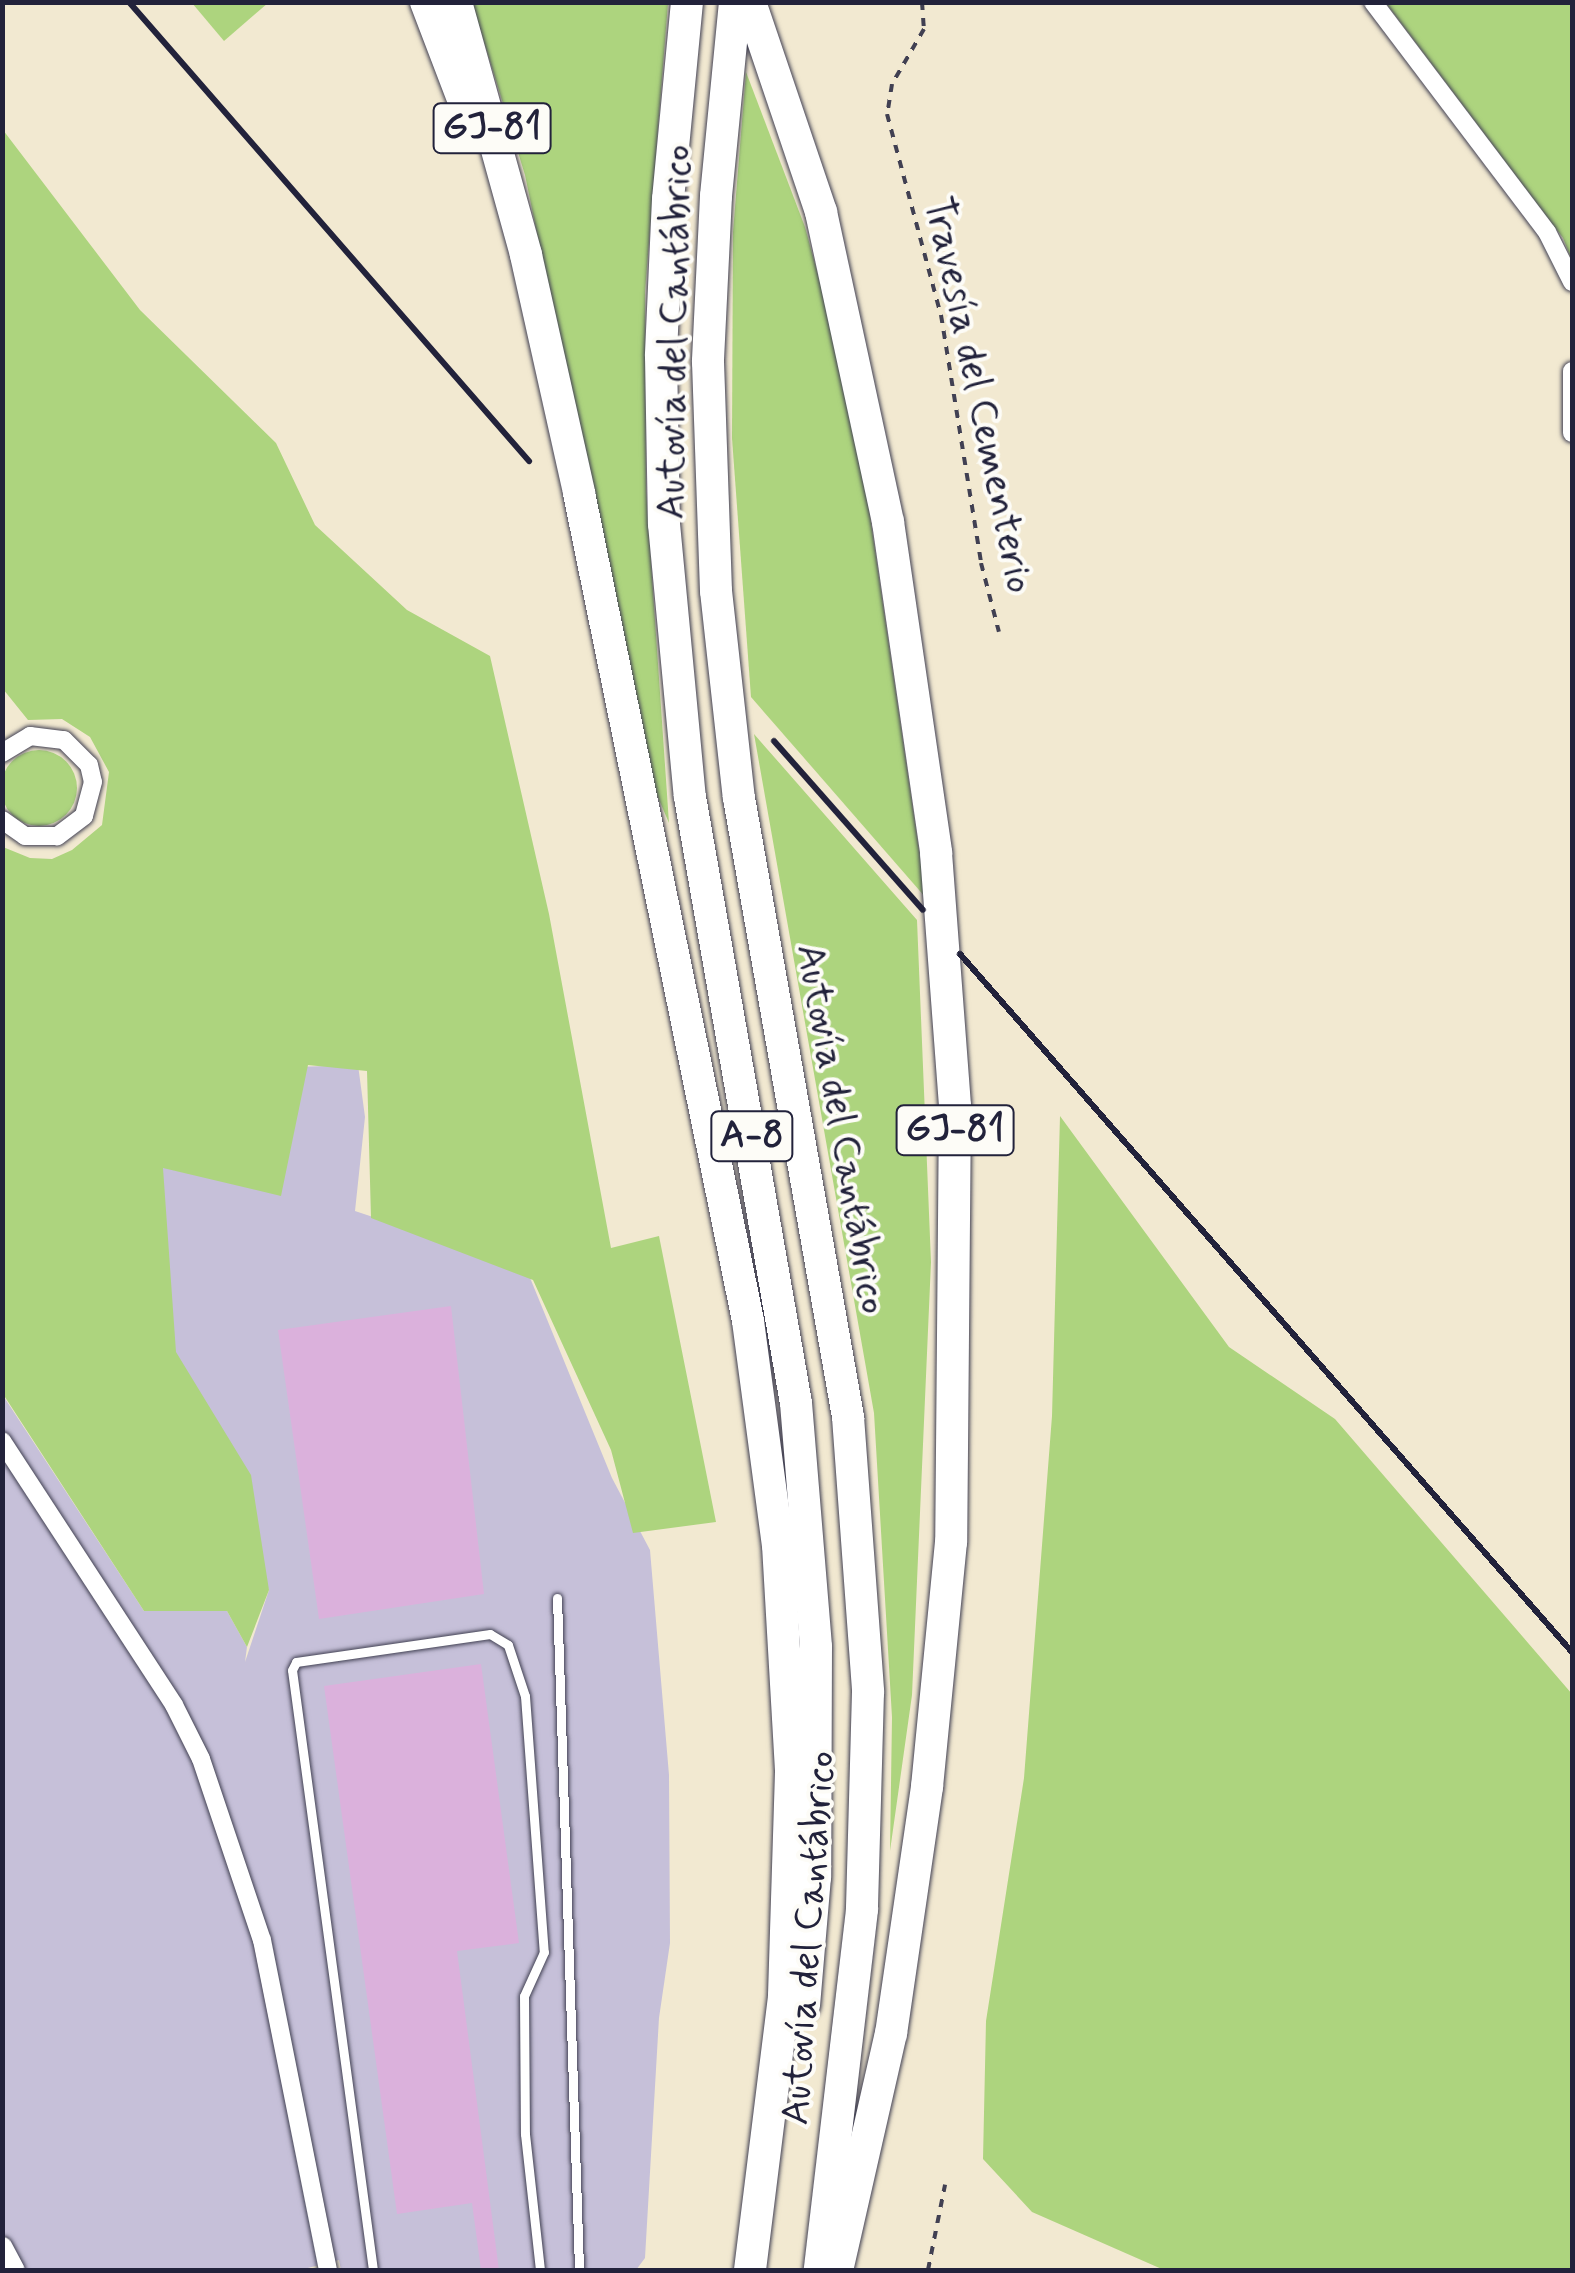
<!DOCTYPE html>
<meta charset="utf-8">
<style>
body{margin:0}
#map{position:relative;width:1575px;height:2273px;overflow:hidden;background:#f2e9d1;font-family:Mynerve,sans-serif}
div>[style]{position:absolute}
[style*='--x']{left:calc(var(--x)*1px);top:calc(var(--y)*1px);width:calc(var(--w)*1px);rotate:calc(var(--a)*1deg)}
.industrial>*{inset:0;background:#c6c0d9}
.green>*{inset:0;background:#add47e}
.round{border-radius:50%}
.building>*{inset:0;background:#dbb1dc}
.path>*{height:4px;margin-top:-2px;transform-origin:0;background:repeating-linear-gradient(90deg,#414052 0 8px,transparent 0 16px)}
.roads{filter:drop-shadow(0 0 2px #414052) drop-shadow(0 0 2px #414052)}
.lane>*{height:9px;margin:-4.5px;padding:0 4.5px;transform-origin:4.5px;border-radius:4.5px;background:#fff}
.street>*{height:18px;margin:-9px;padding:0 9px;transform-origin:9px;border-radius:9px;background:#fff}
.highway>*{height:32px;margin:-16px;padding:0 16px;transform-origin:16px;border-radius:16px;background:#fff}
.rail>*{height:6px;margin:-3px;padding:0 3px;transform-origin:3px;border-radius:3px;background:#22223b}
span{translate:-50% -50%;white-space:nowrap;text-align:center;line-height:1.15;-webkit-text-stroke:8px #fdfcf7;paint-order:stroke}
.shield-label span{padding:2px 8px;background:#fdfcf7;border:2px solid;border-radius:8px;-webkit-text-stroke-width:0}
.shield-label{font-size:38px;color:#22223b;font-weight:700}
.street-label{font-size:40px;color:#22223b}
.frame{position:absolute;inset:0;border:5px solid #22223b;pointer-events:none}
</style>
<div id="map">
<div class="industrial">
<i style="clip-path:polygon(358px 1065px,365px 1117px,355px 1211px,526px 1268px,612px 1478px,650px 1550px,669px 1775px,670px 1943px,659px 2018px,645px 2258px,636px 2270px,341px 2270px,339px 2260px,300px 2270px,3px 2270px,2px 1394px,144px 1611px,227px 1611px,247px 1647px,245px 1662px,269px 1590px,161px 1347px,156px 1165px,295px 1067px)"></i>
</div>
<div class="green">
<i style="clip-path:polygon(192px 3px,268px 3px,224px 41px)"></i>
<i style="clip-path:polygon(472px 3px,668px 3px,645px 292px,646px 490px,669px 823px,648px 774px,525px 175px)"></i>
<i style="clip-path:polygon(1386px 3px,1572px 3px,1572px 261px,1563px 238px)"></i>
<i style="clip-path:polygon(746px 72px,805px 227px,854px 407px,926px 898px,751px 697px,732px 438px,733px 232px)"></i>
<i style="clip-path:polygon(3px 130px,140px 310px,276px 443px,315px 525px,407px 610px,490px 656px,549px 914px,611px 1248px,659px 1236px,716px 1522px,633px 1533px,611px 1450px,533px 1280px,371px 1218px,367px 1071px,308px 1065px,281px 1196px,163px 1168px,176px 1352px,251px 1475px,269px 1590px,247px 1647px,227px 1611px,144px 1611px,3px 1394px,3px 847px,30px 858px,52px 859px,72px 850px,102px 825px,109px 772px,90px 737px,62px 719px,28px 720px,3px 689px)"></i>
<i style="clip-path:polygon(754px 734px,917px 920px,931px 1262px,912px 1695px,890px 1851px,892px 1717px,874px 1413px)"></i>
<i class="round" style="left:1px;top:750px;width:76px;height:76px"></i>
<i style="clip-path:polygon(1060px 1116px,1229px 1347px,1335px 1419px,1572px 1694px,1572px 2270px,1164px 2270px,1032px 2212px,983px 2159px,986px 2021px,1024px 1778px,1052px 1416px)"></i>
</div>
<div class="building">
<i style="clip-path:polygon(451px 1306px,484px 1594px,319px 1619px,278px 1330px)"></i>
<i style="clip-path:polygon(481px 1664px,519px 1943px,457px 1951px,499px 2270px,481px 2270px,472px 2203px,397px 2214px,324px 1686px)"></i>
</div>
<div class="path">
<i style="--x:922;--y:2;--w:27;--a:86"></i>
<i style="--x:924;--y:29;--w:64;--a:120.2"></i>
<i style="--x:892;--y:84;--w:30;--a:99"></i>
<i style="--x:887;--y:114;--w:208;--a:75"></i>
<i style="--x:941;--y:315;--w:251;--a:80.8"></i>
<i style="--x:981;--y:563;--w:71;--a:75.4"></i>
<i style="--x:928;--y:2270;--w:87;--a:-78.7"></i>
</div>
<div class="roads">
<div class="lane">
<i style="--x:557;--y:1598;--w:672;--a:88.12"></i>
<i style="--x:373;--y:2270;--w:605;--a:-97.69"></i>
<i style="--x:292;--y:1670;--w:9;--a:-63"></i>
<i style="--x:296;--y:1662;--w:196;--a:-8.2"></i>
<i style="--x:490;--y:1634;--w:21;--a:31"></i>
<i style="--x:508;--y:1645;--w:54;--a:71.6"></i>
<i style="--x:525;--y:1696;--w:257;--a:85.8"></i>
<i style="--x:544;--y:1952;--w:48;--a:114.4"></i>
<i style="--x:524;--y:1996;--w:138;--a:89.6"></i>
<i style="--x:525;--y:2134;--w:137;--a:83.7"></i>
</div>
<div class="street">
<i style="--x:1373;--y:2;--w:288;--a:52.9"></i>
<i style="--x:1547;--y:232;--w:56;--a:63.4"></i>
<i style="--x:1572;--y:371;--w:62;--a:90"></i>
<i style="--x:2;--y:753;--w:33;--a:-31"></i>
<i style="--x:30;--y:736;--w:34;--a:7"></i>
<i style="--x:64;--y:740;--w:35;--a:45"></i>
<i style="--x:89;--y:765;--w:17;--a:77"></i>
<i style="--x:93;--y:782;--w:35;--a:105"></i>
<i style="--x:84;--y:816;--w:34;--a:143"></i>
<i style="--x:57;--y:836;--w:32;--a:180"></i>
<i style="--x:25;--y:836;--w:28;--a:-145"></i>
<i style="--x:2;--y:1441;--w:315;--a:56.9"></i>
<i style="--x:174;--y:1705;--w:60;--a:63.4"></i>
<i style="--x:201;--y:1759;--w:191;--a:71.4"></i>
<i style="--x:262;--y:1940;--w:337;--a:78.7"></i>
<i style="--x:3;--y:2246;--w:27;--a:62"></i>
</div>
<div class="highway">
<i style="--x:426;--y:2;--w:126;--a:69.1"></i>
<i style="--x:456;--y:2;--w:263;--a:74.5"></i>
<i style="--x:526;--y:255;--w:244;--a:77.4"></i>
<i style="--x:579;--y:493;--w:845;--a:78.46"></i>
<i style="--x:748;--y:1321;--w:226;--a:82.4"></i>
<i style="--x:778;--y:1545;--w:227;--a:86.7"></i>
<i style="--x:791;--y:1772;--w:225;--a:91.8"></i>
<i style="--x:784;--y:1997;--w:275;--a:97.1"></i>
<i style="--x:687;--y:2;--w:198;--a:95.5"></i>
<i style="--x:668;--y:199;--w:157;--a:92.6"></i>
<i style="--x:661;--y:356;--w:168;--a:89"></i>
<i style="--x:664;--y:524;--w:274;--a:84.6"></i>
<i style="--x:690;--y:797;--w:615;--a:80.08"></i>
<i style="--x:796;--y:1403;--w:245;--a:85.3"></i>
<i style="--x:816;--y:1647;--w:230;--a:90.2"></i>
<i style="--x:815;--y:1877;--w:128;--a:94.9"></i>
<i style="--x:735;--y:2;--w:195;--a:95.6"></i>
<i style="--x:716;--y:196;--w:166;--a:92.8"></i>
<i style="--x:708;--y:362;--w:229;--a:88"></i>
<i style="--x:716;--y:591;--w:208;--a:83.7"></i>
<i style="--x:739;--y:798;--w:629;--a:80.01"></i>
<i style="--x:848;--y:1417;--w:276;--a:85.8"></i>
<i style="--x:868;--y:1692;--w:218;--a:91.6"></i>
<i style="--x:862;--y:1910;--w:362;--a:96.7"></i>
<i style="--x:750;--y:2;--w:222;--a:71.3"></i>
<i style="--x:821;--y:212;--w:317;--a:77.8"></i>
<i style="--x:888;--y:522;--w:334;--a:81.7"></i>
<i style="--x:936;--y:853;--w:254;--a:85.7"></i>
<i style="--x:955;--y:1106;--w:436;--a:90.5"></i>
<i style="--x:951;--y:1542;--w:246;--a:95.6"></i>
<i style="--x:927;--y:1787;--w:249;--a:98.3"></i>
<i style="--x:891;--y:2033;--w:243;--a:102.8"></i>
</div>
</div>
<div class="rail">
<i style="--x:129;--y:2;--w:609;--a:48.93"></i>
<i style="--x:774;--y:741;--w:225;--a:48.6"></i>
<i style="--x:960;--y:954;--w:928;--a:48.76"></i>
</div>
<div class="shield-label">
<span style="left:492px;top:128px">GJ-81</span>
<span style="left:955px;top:1130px">GJ-81</span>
<span style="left:752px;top:1136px">A-8</span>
</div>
<div class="street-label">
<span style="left:675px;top:332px;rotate:-89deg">Autovía del Cantábrico</span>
<span style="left:978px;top:395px;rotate:78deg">Travesía del Cementerio</span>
<span style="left:841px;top:1129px;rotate:80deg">Autovía del Cantábrico</span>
<span style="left:809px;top:1938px;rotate:-86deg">Autovía del Cantábrico</span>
</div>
<div class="frame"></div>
</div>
